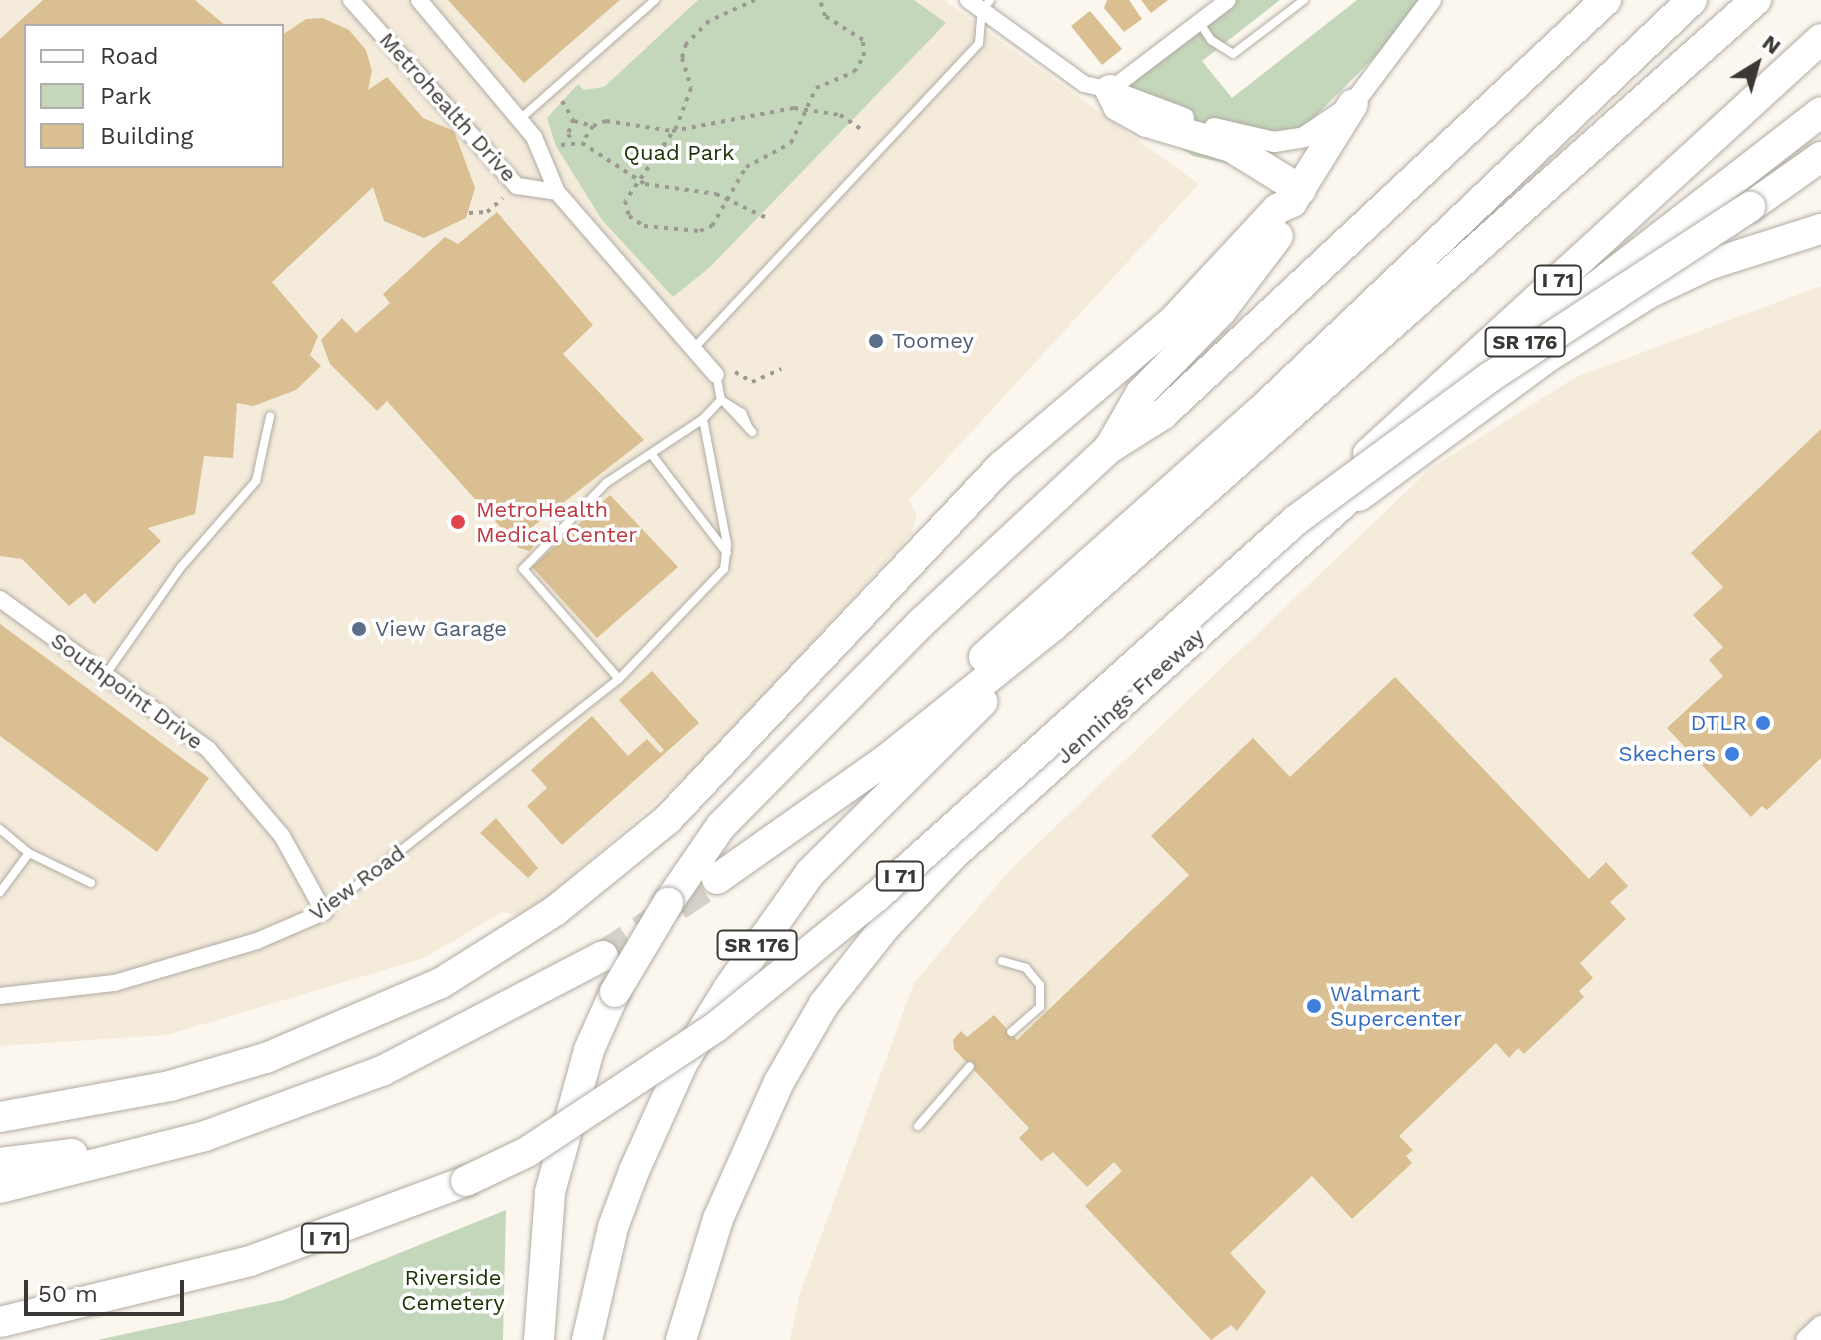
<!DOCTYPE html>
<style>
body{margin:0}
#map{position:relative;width:1821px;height:1340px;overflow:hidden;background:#fcf7ee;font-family:"Work Sans",sans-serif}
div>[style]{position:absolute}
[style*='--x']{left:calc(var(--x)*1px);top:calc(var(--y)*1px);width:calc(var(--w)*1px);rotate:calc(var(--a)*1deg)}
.built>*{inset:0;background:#f4ebdb}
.green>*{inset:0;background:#c5d7bb}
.building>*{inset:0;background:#d9bf91}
.motorway-tunnel>*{height:30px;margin-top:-15px;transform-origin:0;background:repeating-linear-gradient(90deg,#d5d1c9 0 30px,transparent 0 45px)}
.path>*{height:4px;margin-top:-2px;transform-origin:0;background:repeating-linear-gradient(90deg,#9c9992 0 4px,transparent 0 10px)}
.roads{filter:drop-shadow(0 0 2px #b0aba3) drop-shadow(0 0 2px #b0aba3)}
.service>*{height:8px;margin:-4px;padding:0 4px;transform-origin:4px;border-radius:4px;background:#fff}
.minor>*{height:16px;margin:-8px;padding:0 8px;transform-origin:8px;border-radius:8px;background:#fff}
.tertiary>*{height:20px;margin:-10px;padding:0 10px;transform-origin:10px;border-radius:10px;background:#fff}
.motorway>*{height:30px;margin:-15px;padding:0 15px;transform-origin:15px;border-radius:15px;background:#fff}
.bridges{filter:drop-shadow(0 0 2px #b0aba3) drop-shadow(0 0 2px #b0aba3)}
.motorway-bridge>*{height:30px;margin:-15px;padding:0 15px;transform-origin:15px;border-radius:15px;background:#fff}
.dots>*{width:22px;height:22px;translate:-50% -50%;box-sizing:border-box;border:4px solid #fff;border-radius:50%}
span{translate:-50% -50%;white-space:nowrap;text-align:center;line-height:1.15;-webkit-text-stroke:7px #fff;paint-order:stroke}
.shield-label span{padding:2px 6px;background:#fff;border:2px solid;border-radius:6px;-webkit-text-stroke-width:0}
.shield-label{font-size:20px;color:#3a3834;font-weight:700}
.street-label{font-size:22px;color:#3a3834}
.park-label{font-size:22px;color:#183102}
.service-label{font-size:22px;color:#4e5e75}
.left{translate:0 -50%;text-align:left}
.health-label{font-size:22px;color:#be3a42}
.shop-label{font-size:22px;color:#366cbe}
.right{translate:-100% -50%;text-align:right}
.legend{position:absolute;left:24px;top:24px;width:260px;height:144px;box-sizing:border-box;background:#fff;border:2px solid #b0afae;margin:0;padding:10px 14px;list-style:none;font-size:24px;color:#3a3834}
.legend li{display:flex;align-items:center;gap:16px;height:40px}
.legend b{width:40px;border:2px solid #b0afae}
.north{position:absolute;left:1717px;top:24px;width:80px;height:80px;-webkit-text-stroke:6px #fff;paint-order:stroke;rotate:37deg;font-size:22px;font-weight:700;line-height:32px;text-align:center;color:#3a3834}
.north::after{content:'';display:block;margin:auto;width:28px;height:36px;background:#3a3834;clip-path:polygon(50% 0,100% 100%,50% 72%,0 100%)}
.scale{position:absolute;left:24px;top:1280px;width:160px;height:36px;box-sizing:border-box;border:4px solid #3a3834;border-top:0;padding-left:10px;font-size:24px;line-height:28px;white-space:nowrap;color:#3a3834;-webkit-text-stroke:6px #fff;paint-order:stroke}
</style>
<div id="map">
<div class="built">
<i style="clip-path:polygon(evenodd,0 0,944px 0,1199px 184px,909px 500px,917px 516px,910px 536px,702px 762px,548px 897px,518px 916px,502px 912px,424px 958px,167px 1035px,0 1046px,0 0,26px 26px,282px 26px,282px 166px,26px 166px,26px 26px)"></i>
<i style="clip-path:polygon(1821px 286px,1821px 1340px,790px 1340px,799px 1296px,914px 983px,1009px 871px,1430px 469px,1576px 377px)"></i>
</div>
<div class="green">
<i style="clip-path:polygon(698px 0,914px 0,946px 23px,709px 268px,673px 297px,602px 220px,556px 146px,547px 118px,578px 84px,584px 90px,604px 87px)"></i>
<i style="clip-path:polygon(1228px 0,1280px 0,1202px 61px,1232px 98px,1357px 0,1431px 0,1293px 139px,1235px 165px,1193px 156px,1102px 97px)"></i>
<i style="clip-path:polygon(506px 1210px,503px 1340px,97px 1340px,283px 1300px)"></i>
</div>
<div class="building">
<i style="clip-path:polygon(43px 0,195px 0,226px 26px,26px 26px,26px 166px,282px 166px,282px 35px,306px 19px,322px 18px,349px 30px,366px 50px,372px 71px,368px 90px,387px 77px,423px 118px,454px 131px,475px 188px,466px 218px,424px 238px,384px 221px,373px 187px,272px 282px,318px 336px,310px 355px,321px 366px,296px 390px,253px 406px,237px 403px,233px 458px,204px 456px,195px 514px,148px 528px,161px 541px,94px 604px,85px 593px,69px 606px,22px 559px,0 556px,0 39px)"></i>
<i style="clip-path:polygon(448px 0,620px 0,524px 83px)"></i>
<i style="clip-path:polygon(1107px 0,1129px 0,1142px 19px,1124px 32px,1104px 8px)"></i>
<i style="clip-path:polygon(1141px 0,1168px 0,1151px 13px)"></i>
<i style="clip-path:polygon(1090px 11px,1122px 49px,1102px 65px,1071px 26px)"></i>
<i style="clip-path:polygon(497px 212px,593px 325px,563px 354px,644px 440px,527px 531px,538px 539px,530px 551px,519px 548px,387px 401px,377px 411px,330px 364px,321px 340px,342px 318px,356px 333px,390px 303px,383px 294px,445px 237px,458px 244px)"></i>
<i style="clip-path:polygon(1821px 429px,1821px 758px,1767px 810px,1762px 806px,1751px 817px,1667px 728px,1723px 676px,1709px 660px,1723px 647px,1693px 615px,1723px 587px,1691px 553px)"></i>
<i style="clip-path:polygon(610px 495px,678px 567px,597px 638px,532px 567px)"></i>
<i style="clip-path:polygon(0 624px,209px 778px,157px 852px,0 736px)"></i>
<i style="clip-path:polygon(652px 671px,699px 723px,562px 845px,527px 806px,547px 788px,531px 770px,592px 716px,628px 756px,647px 739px,660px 753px,664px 750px,619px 700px)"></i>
<i style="clip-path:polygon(1395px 677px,1589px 879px,1606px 862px,1628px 886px,1610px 902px,1626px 919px,1580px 963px,1593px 978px,1579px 991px,1584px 997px,1524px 1054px,1518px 1048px,1509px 1058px,1496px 1043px,1399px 1136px,1413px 1150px,1406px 1156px,1412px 1163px,1352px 1219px,1312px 1176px,1230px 1253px,1266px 1292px,1237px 1331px,1231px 1325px,1211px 1340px,1085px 1206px,1122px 1171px,1114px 1162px,1087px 1187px,1053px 1152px,1041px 1161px,1019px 1138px,1029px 1128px,954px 1049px,953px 1040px,961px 1031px,967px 1037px,994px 1015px,1017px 1040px,1189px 875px,1151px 836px,1253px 738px,1290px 777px)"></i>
<i style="clip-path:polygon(496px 818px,538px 868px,528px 878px,480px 833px)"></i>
</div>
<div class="motorway-tunnel">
<i style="--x:603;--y:956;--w:138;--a:-34"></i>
</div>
<div class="path">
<i style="--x:755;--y:0;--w:51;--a:155.5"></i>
<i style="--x:709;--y:21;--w:33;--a:135"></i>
<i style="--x:686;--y:44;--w:15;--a:106"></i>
<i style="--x:682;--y:58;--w:31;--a:73"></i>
<i style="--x:691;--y:88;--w:40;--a:110.2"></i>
<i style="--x:677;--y:126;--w:91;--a:124.7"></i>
<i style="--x:625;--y:201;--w:16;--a:75"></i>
<i style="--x:629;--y:216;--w:18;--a:34"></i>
<i style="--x:644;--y:226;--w:56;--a:5.1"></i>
<i style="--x:700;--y:231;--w:13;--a:-23"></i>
<i style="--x:712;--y:226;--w:68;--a:-60"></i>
<i style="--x:746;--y:167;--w:51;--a:-28.1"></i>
<i style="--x:791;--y:143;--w:60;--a:-65.6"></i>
<i style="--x:816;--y:88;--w:41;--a:-22.8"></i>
<i style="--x:854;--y:72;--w:19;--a:-58"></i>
<i style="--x:864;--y:56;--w:16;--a:-94"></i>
<i style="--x:863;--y:40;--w:45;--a:-147.7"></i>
<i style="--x:825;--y:16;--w:17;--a:-107"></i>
<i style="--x:562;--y:101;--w:21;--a:59"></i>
<i style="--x:573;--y:119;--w:16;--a:108"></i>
<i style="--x:568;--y:134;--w:9;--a:58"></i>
<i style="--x:574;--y:121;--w:20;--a:15"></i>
<i style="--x:593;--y:126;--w:20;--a:123"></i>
<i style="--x:593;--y:126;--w:14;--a:-21"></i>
<i style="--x:606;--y:121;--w:67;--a:8.6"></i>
<i style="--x:672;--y:131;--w:124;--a:-10.7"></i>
<i style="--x:794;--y:108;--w:47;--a:8.7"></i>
<i style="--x:840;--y:115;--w:27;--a:34"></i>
<i style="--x:561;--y:145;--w:21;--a:-5"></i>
<i style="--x:582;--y:143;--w:75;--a:33.1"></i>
<i style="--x:645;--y:184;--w:72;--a:8"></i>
<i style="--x:716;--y:194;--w:59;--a:25.3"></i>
<i style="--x:469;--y:213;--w:18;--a:-3"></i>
<i style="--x:487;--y:212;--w:21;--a:-41"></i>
<i style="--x:735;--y:372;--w:20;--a:30"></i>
<i style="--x:752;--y:382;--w:32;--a:-24"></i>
</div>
<div class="roads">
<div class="service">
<i style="--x:1199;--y:22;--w:22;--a:56"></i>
<i style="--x:1211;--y:40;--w:26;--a:32"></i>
<i style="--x:1233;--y:54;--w:89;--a:-37.3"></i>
<i style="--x:520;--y:119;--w:180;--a:-41.4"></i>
<i style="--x:694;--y:348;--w:417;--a:-46.9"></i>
<i style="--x:979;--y:43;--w:33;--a:-85"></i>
<i style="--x:982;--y:10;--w:13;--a:-51"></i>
<i style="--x:721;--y:400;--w:25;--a:32"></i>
<i style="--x:742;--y:413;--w:17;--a:66"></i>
<i style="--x:727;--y:405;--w:37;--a:47"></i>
<i style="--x:652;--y:455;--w:123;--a:52.6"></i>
<i style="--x:106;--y:674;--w:131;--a:-55"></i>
<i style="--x:181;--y:567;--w:114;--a:-48.9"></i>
<i style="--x:256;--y:481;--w:66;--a:-77.7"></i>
<i style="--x:619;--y:679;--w:146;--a:-131.1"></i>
<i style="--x:523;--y:569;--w:120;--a:-46"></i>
<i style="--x:606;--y:483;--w:116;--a:-33.4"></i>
<i style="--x:703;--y:419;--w:26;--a:-47"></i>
<i style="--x:721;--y:400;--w:25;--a:-101"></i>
<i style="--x:0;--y:829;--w:38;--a:40"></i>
<i style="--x:29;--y:853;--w:49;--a:126.6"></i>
<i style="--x:29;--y:853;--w:69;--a:25.8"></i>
<i style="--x:324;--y:911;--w:375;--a:-38.2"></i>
<i style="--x:619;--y:679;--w:152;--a:-46.3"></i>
<i style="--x:724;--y:569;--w:25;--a:-83"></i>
<i style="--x:727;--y:544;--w:127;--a:-100.9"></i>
<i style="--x:1002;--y:961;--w:25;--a:16"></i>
<i style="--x:1026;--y:968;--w:22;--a:51"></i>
<i style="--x:1040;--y:985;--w:22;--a:90"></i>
<i style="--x:1040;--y:1007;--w:38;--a:139"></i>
<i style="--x:918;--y:1126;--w:79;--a:-49.1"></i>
</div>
<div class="minor">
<i style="--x:351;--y:0;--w:249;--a:48.3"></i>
<i style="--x:517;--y:186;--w:40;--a:8.5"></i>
<i style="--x:419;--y:0;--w:179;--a:50"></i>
<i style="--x:534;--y:137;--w:60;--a:67.3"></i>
<i style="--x:557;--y:192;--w:242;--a:49"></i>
<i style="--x:968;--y:0;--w:143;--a:35.9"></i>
<i style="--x:1084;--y:84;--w:27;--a:13"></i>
<i style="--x:1110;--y:90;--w:148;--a:-37.3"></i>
<i style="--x:0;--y:599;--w:256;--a:35.8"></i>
<i style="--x:208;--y:749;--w:114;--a:49.6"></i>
<i style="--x:282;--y:836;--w:87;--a:61.1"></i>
<i style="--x:324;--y:912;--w:73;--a:156.6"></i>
<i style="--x:257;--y:941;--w:149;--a:163.6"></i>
<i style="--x:114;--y:983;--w:115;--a:173.5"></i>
</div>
<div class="tertiary">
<i style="--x:1110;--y:90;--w:79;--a:20.7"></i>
<i style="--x:1214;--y:128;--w:62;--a:13.1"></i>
<i style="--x:1274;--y:142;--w:30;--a:-9"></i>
<i style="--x:1304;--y:137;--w:59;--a:-34"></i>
<i style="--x:1353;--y:104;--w:130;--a:-53.1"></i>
<i style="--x:1806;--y:1340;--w:21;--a:-43"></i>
</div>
<div class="motorway">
<i style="--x:1110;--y:90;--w:18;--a:63"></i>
<i style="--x:1118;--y:106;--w:33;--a:29"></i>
<i style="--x:1147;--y:122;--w:88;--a:16.6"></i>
<i style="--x:1231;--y:147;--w:82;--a:31.6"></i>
<i style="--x:1750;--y:207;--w:87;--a:-35.2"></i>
<i style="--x:1526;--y:341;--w:373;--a:-37.8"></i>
<i style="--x:1111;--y:445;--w:60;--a:-60"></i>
<i style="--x:1141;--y:393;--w:115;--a:-45.7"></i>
<i style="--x:1221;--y:311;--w:94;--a:-52.8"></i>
<i style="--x:1368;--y:454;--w:614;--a:-42.49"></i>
<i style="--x:1359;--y:496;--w:236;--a:-36.4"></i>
<i style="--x:1549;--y:356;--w:118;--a:-32.2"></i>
<i style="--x:1649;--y:293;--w:65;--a:-25.4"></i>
<i style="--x:1708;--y:265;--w:119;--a:-17.7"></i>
<i style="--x:984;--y:657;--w:386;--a:-41.7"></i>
<i style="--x:1272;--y:400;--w:580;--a:-43.6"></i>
<i style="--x:717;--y:879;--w:208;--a:-35.2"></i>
<i style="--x:887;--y:759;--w:211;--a:-38.7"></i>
<i style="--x:1052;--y:627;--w:943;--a:-41.69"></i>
<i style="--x:668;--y:903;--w:93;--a:-55.5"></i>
<i style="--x:721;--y:826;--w:285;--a:-45.4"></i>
<i style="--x:921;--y:623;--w:255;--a:-42.9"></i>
<i style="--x:1108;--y:449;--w:64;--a:-32.2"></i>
<i style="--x:1162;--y:415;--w:608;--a:-43.07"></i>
<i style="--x:0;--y:1117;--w:173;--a:-10.3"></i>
<i style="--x:170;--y:1086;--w:100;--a:-16.3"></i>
<i style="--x:266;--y:1058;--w:190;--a:-23.2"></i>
<i style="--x:441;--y:983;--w:135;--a:-32.3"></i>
<i style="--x:555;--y:911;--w:144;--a:-39.1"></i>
<i style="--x:667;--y:820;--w:487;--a:-46.6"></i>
<i style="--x:1002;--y:466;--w:226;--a:-40.3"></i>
<i style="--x:1174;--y:320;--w:151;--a:-47.1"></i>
<i style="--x:1277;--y:209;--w:17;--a:-25"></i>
<i style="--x:1292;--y:202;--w:115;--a:-58.1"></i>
<i style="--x:0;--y:1163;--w:73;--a:-7.1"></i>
<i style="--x:0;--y:1188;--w:211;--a:-14.2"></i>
<i style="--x:205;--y:1136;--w:189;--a:-20.2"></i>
<i style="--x:382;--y:1071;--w:249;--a:-27.5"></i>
<i style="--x:0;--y:1322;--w:257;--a:-13.7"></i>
<i style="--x:250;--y:1261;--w:230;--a:-20.3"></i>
<i style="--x:539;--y:1340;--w:148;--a:-85.7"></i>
<i style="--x:550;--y:1192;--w:147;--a:-74.6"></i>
<i style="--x:589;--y:1050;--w:64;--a:-65.9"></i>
<i style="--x:587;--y:1340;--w:116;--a:-77"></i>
<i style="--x:613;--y:1227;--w:60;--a:-69.4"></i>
<i style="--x:634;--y:1171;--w:120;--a:-65.8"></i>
<i style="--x:683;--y:1062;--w:86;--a:-58.3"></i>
<i style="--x:728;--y:989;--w:142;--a:-54.7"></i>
<i style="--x:810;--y:873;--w:243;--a:-44.8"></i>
<i style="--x:681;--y:1340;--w:127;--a:-73"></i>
<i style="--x:718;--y:1219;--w:150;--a:-66"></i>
<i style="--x:779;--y:1082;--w:90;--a:-60"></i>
<i style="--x:824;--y:1004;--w:97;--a:-51.7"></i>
<i style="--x:884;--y:928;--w:99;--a:-46.6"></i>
<i style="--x:952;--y:856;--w:563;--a:-42.05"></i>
</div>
</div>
<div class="bridges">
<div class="motorway-bridge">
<i style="--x:615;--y:992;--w:104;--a:-59.2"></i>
<i style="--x:466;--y:1181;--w:68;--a:-25.4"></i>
<i style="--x:527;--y:1152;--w:227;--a:-33.5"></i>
<i style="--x:716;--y:1027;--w:206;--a:-39.1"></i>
<i style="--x:876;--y:897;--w:564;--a:-41.91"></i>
<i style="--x:1296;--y:520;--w:241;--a:-36.4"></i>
<i style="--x:1490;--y:377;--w:311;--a:-33.2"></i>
</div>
</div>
<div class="dots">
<i style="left:876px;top:341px;background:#5c6f8a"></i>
<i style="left:458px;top:522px;background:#e0444e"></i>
<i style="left:359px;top:629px;background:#5c6f8a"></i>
<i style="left:1763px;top:723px;background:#3f7fe0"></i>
<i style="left:1732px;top:754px;background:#3f7fe0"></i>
<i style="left:1314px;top:1006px;background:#3f7fe0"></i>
</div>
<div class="shield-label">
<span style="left:1558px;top:280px">I 71</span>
<span style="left:1525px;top:342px">SR 176</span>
<span style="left:900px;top:876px">I 71</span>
<span style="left:757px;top:945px">SR 176</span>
<span style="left:325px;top:1238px">I 71</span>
</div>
<div class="street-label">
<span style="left:448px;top:107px;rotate:48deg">Metrohealth Drive</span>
<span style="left:127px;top:691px;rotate:36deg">Southpoint Drive</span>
<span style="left:1130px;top:696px;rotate:-42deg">Jennings Freeway</span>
<span style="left:357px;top:883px;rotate:-36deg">View Road</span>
</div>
<div class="park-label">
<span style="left:679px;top:153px">Quad Park</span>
<span style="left:453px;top:1290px">Riverside<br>Cemetery</span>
</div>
<div class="service-label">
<span class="left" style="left:892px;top:341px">Toomey</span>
<span class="left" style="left:375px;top:629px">View Garage</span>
</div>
<div class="health-label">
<span class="left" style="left:476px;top:522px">MetroHealth<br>Medical Center</span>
</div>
<div class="shop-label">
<span class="right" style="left:1747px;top:723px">DTLR</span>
<span class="right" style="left:1716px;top:754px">Skechers</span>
<span class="left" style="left:1330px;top:1006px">Walmart<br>Supercenter</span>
</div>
<ul class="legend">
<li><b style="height:10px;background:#fff"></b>Road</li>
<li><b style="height:22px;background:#c5d7bb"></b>Park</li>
<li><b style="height:22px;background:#d9bf91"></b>Building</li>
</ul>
<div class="north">N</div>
<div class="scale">50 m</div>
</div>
